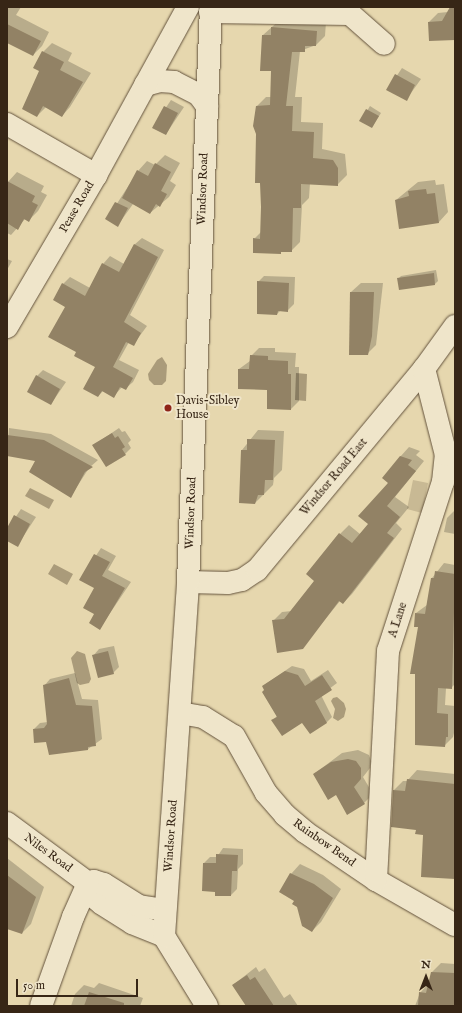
<!DOCTYPE html>
<style>
body{margin:0}
#map{position:relative;width:462px;height:1013px;overflow:hidden;background:#e6d7ae;font-family:"IM FELL English",serif}
div>[style]{position:absolute}
[style*='--x']{left:calc(var(--x)*1px);top:calc(var(--y)*1px);width:calc(var(--w)*1px);rotate:calc(var(--a)*1deg)}
.green>*{inset:0;background:#c8b994}
.water>*{inset:0;background:#aa9b7a}
.shadow>*{inset:0;background:#0003}
.building>*{inset:0;background:#928265}
.roads{filter:drop-shadow(0 0 1px #63523c) drop-shadow(0 0 1px #63523c)}
.minor>*{height:22px;margin:-11px;padding:0 11px;transform-origin:11px;border-radius:11px;background:#efe5ca}
.dots>*{width:11px;height:11px;translate:-50% -50%;box-sizing:border-box;border:2px solid #efe5ca;border-radius:50%}
span{translate:-50% -50%;white-space:nowrap;text-align:center;line-height:1.15;-webkit-text-stroke:4px #efe5ca;paint-order:stroke}
.street-label{font-size:12px;color:#372616}
.poi-label{font-size:12px;color:#372616}
.left{translate:0 -50%;text-align:left}
.frame{position:absolute;inset:0;border:8px solid #372616;pointer-events:none}
.north{position:absolute;left:406px;top:957px;width:40px;height:40px;-webkit-text-stroke:3px #efe5ca;paint-order:stroke;rotate:0deg;font-size:11px;font-weight:700;line-height:16px;text-align:center;color:#372616}
.north::after{content:'';display:block;margin:auto;width:14px;height:18px;background:#372616;clip-path:polygon(50% 0,100% 100%,50% 72%,0 100%)}
.scale{position:absolute;left:16px;top:979px;width:122px;height:18px;box-sizing:border-box;border:2px solid #372616;border-top:0;padding-left:5px;font-size:12px;line-height:14px;white-space:nowrap;color:#372616;-webkit-text-stroke:3px #efe5ca;paint-order:stroke}
</style>
<div id="map">
<div class="green">
<i style="clip-path:polygon(413px 480px,428px 483px,422px 513px,407px 509px)"></i>
</div>
<div class="water">
<i style="clip-path:polygon(162px 357px,167px 365px,166px 381px,162px 385px,154px 385px,149px 380px,148px 374px,157px 360px)"></i>
<i style="clip-path:polygon(296px 373px,307px 374px,306px 401px,295px 400px)"></i>
<i style="clip-path:polygon(30px 488px,54px 500px,49px 509px,25px 496px)"></i>
<i style="clip-path:polygon(54px 564px,73px 574px,67px 585px,48px 574px)"></i>
<i style="clip-path:polygon(77px 651px,85px 654px,91px 679px,89px 683px,80px 685px,77px 683px,71px 658px)"></i>
<i style="clip-path:polygon(337px 697px,344px 703px,346px 709px,344px 717px,338px 721px,333px 718px,335px 709px,331px 701px,333px 698px)"></i>
</div>
<div class="shadow">
<i style="clip-path:polygon(7px 7px,21px 7px,16px 15px,49px 32px,42px 46px,33px 55px,7px 42px)"></i>
<i style="clip-path:polygon(451px 7px,455px 7px,455px 36px,429px 22px,438px 13px,448px 12px)"></i>
<i style="clip-path:polygon(282px 18px,326px 22px,325px 36px,316px 45px,300px 51px,295px 97px,302px 97px,301px 122px,323px 123px,322px 149px,345px 154px,347px 175px,337px 185px,310px 183px,309px 198px,302px 205px,300px 242px,291px 251px,254px 239px,261px 232px,262px 207px,257px 106px,266px 97px,271px 97px,272px 70px,263px 35px)"></i>
<i style="clip-path:polygon(52px 43px,72px 53px,68px 61px,91px 73px,70px 107px,62px 116px,46px 107px,37px 116px,43px 52px)"></i>
<i style="clip-path:polygon(402px 68px,421px 79px,406px 100px,388px 89px)"></i>
<i style="clip-path:polygon(171px 100px,184px 107px,166px 134px,153px 127px)"></i>
<i style="clip-path:polygon(370px 106px,381px 113px,372px 127px,361px 121px)"></i>
<i style="clip-path:polygon(165px 155px,180px 163px,170px 181px,176px 185px,169px 197px,150px 213px,133px 204px,118px 225px,107px 219px,138px 171px,147px 161px,155px 165px)"></i>
<i style="clip-path:polygon(17px 172px,44px 186px,41px 192px,47px 195px,38px 211px,29px 220px,25px 219px,11px 235px,7px 233px,7px 183px)"></i>
<i style="clip-path:polygon(435px 180px,436px 185px,444px 184px,448px 212px,439px 222px,400px 228px,396px 200px,418px 182px)"></i>
<i style="clip-path:polygon(142px 238px,164px 250px,130px 315px,147px 326px,133px 345px,129px 342px,119px 360px,139px 370px,133px 382px,125px 389px,122px 387px,114px 396px,103px 391px,98px 396px,96px 367px,78px 352px,63px 284px,70px 277px,90px 288px,103px 264px,110px 256px,124px 264px,134px 245px)"></i>
<i style="clip-path:polygon(7px 259px,12px 261px,7px 270px)"></i>
<i style="clip-path:polygon(436px 270px,438px 281px,435px 284px,398px 279px,401px 276px)"></i>
<i style="clip-path:polygon(264px 276px,295px 277px,294px 304px,287px 311px,281px 310px,277px 314px,258px 282px)"></i>
<i style="clip-path:polygon(361px 283px,383px 283px,376px 345px,367px 354px,351px 292px)"></i>
<i style="clip-path:polygon(259px 348px,275px 348px,275px 352px,296px 353px,295px 367px,299px 367px,299px 401px,291px 409px,268px 408px,268px 389px,239px 369px,250px 361px,251px 356px)"></i>
<i style="clip-path:polygon(43px 370px,66px 382px,51px 404px,37px 376px)"></i>
<i style="clip-path:polygon(9px 428px,51px 434px,98px 460px,89px 468px,71px 496px,36px 460px,7px 455px)"></i>
<i style="clip-path:polygon(119px 428px,122px 432px,125px 431px,131px 440px,128px 443px,131px 448px,125px 454px,94px 445px)"></i>
<i style="clip-path:polygon(258px 430px,284px 431px,282px 470px,274px 478px,273px 485px,255px 503px,242px 450px)"></i>
<i style="clip-path:polygon(409px 447px,420px 451px,416px 455px,424px 461px,395px 497px,409px 507px,396px 523px,402px 529px,352px 594px,343px 603px,340px 601px,302px 648px,273px 621px,282px 612px,292px 611px,315px 580px,307px 574px,340px 534px,349px 525px,360px 534px,369px 524px,400px 457px)"></i>
<i style="clip-path:polygon(21px 509px,36px 517px,17px 546px,7px 540px,7px 530px)"></i>
<i style="clip-path:polygon(455px 510px,455px 534px,444px 532px,447px 518px)"></i>
<i style="clip-path:polygon(101px 548px,116px 556px,108px 570px,131px 582px,100px 628px,96px 614px,96px 588px,80px 580px)"></i>
<i style="clip-path:polygon(444px 563px,455px 565px,455px 684px,451px 688px,446px 688px,445px 705px,455px 706px,455px 729px,453px 737px,444px 746px,416px 744px,419px 627px,416px 613px,427px 605px,432px 578px)"></i>
<i style="clip-path:polygon(114px 646px,119px 667px,113px 673px,93px 656px,99px 649px)"></i>
<i style="clip-path:polygon(292px 666px,304px 669px,311px 681px,328px 670px,337px 683px,321px 695px,332px 717px,326px 723px,273px 720px,277px 716px,263px 686px)"></i>
<i style="clip-path:polygon(75px 673px,82px 699px,98px 700px,102px 739px,88px 749px,47px 741px,34px 729px,40px 723px,48px 722px,44px 686px,50px 679px)"></i>
<i style="clip-path:polygon(358px 750px,369px 755px,371px 761px,370px 768px,363px 777px,373px 794px,364px 803px,336px 794px,314px 774px,342px 753px)"></i>
<i style="clip-path:polygon(417px 770px,455px 774px,455px 878px,424px 834px,417px 829px,394px 790px,403px 781px,407px 781px)"></i>
<i style="clip-path:polygon(223px 848px,243px 849px,243px 864px,238px 869px,237px 889px,231px 895px,204px 863px,210px 857px,217px 857px)"></i>
<i style="clip-path:polygon(7px 858px,44px 887px,31px 924px,22px 933px,7px 928px)"></i>
<i style="clip-path:polygon(300px 864px,323px 875px,341px 889px,321px 922px,312px 931px,295px 901px,291px 874px)"></i>
<i style="clip-path:polygon(441px 963px,455px 964px,455px 1006px,415px 1006px,420px 993px,429px 983px,432px 972px)"></i>
<i style="clip-path:polygon(256px 967px,259px 972px,265px 968px,284px 998px,290px 994px,298px 1006px,247px 1006px,233px 985px)"></i>
<i style="clip-path:polygon(99px 983px,143px 998px,140px 1006px,71px 1006px,75px 994px,84px 985px,94px 988px)"></i>
</div>
<div class="building">
<i style="clip-path:polygon(450px 7px,455px 7px,455px 40px,429px 41px,428px 22px,442px 21px)"></i>
<i style="clip-path:polygon(7px 24px,41px 41px,33px 56px,7px 43px)"></i>
<i style="clip-path:polygon(271px 27px,317px 31px,316px 46px,305px 46px,305px 52px,292px 52px,286px 106px,293px 106px,292px 131px,314px 132px,313px 158px,333px 160px,338px 168px,338px 186px,301px 184px,301px 208px,293px 208px,292px 252px,281px 252px,281px 254px,253px 253px,253px 238px,260px 239px,261px 207px,260px 183px,255px 183px,256px 134px,253px 126px,256px 106px,270px 105px,271px 71px,260px 71px,262px 35px,271px 35px)"></i>
<i style="clip-path:polygon(42px 51px,64px 62px,60px 70px,83px 82px,62px 117px,43px 106px,37px 117px,22px 109px,39px 71px,33px 68px)"></i>
<i style="clip-path:polygon(395px 74px,415px 85px,407px 101px,386px 90px)"></i>
<i style="clip-path:polygon(164px 106px,178px 113px,166px 135px,152px 128px)"></i>
<i style="clip-path:polygon(366px 109px,379px 116px,372px 128px,359px 121px)"></i>
<i style="clip-path:polygon(155px 163px,171px 172px,161px 191px,167px 194px,160px 207px,156px 204px,150px 214px,122px 198px,137px 170px,148px 176px)"></i>
<i style="clip-path:polygon(7px 181px,35px 196px,32px 202px,38px 205px,29px 222px,24px 219px,18px 230px,7px 223px)"></i>
<i style="clip-path:polygon(426px 189px,427px 194px,435px 193px,439px 223px,399px 229px,395px 200px,409px 196px,408px 191px)"></i>
<i style="clip-path:polygon(115px 202px,128px 208px,118px 227px,105px 219px)"></i>
<i style="clip-path:polygon(134px 244px,158px 257px,124px 322px,141px 333px,134px 346px,126px 342px,113px 367px,133px 378px,126px 390px,120px 387px,114px 398px,102px 391px,98px 397px,83px 389px,95px 367px,74px 356px,76px 352px,48px 337px,65px 307px,53px 300px,62px 283px,85px 296px,102px 263px,119px 272px)"></i>
<i style="clip-path:polygon(434px 273px,435px 285px,399px 290px,397px 278px)"></i>
<i style="clip-path:polygon(257px 281px,289px 283px,288px 312px,278px 311px,277px 315px,257px 314px)"></i>
<i style="clip-path:polygon(350px 292px,374px 292px,372px 336px,368px 355px,349px 355px)"></i>
<i style="clip-path:polygon(250px 355px,268px 356px,268px 360px,288px 361px,288px 374px,291px 374px,291px 410px,267px 409px,267px 390px,238px 389px,238px 369px,249px 369px)"></i>
<i style="clip-path:polygon(36px 375px,60px 389px,51px 405px,27px 392px)"></i>
<i style="clip-path:polygon(112px 433px,115px 438px,118px 436px,125px 447px,122px 449px,126px 455px,106px 467px,92px 445px)"></i>
<i style="clip-path:polygon(7px 435px,44px 440px,93px 467px,85px 472px,71px 498px,29px 472px,35px 461px,7px 456px)"></i>
<i style="clip-path:polygon(247px 439px,275px 440px,273px 480px,265px 480px,264px 495px,258px 495px,255px 504px,239px 503px,241px 450px,247px 450px)"></i>
<i style="clip-path:polygon(400px 456px,412px 460px,408px 465px,416px 471px,387px 506px,400px 517px,387px 533px,394px 538px,343px 604px,339px 601px,303px 649px,277px 653px,272px 620px,284px 619px,314px 581px,306px 574px,339px 533px,352px 543px,368px 524px,358px 516px,388px 483px,382px 478px)"></i>
<i style="clip-path:polygon(14px 515px,30px 524px,18px 547px,7px 541px,7px 528px)"></i>
<i style="clip-path:polygon(94px 554px,110px 562px,102px 576px,125px 588px,100px 630px,89px 623px,94px 614px,83px 608px,94px 588px,79px 580px)"></i>
<i style="clip-path:polygon(435px 571px,455px 574px,452px 689px,438px 688px,437px 713px,448px 714px,448px 737px,446px 737px,445px 747px,415px 745px,415px 674px,410px 674px,418px 627px,414px 627px,415px 613px,425px 614px,431px 578px,434px 578px)"></i>
<i style="clip-path:polygon(108px 651px,114px 674px,98px 678px,92px 655px)"></i>
<i style="clip-path:polygon(285px 671px,298px 675px,305px 686px,322px 675px,332px 690px,315px 701px,327px 723px,310px 734px,302px 723px,282px 736px,271px 720px,277px 717px,262px 692px,264px 690px,262px 686px)"></i>
<i style="clip-path:polygon(69px 678px,76px 705px,92px 706px,96px 746px,88px 747px,88px 750px,49px 755px,46px 742px,34px 743px,33px 729px,44px 728px,47px 724px,43px 685px)"></i>
<i style="clip-path:polygon(348px 759px,356px 761px,361px 768px,361px 779px,354px 787px,365px 804px,347px 815px,336px 795px,328px 800px,313px 774px,331px 762px)"></i>
<i style="clip-path:polygon(407px 779px,455px 784px,455px 879px,421px 877px,423px 835px,415px 834px,416px 830px,391px 827px,393px 790px,405px 791px)"></i>
<i style="clip-path:polygon(216px 854px,238px 855px,237px 871px,232px 871px,231px 896px,215px 896px,215px 892px,202px 891px,203px 863px,216px 863px)"></i>
<i style="clip-path:polygon(290px 873px,314px 884px,333px 898px,312px 932px,302px 926px,297px 907px,292px 904px,294px 901px,279px 892px)"></i>
<i style="clip-path:polygon(7px 875px,36px 897px,22px 934px,7px 929px)"></i>
<i style="clip-path:polygon(431px 972px,455px 973px,455px 1006px,418px 1006px,419px 992px,426px 993px)"></i>
<i style="clip-path:polygon(247px 975px,250px 980px,255px 977px,274px 1006px,246px 1006px,232px 985px)"></i>
<i style="clip-path:polygon(89px 992px,124px 1003px,124px 1006px,84px 1006px)"></i>
</div>
<div class="roads">
<div class="minor">
<i style="--x:210;--y:12;--w:140;--a:0.8"></i>
<i style="--x:350;--y:14;--w:45;--a:41.4"></i>
<i style="--x:145;--y:85;--w:16;--a:-15"></i>
<i style="--x:160;--y:81;--w:14;--a:4"></i>
<i style="--x:174;--y:82;--w:28;--a:27"></i>
<i style="--x:199;--y:95;--w:14;--a:54"></i>
<i style="--x:7;--y:124;--w:103;--a:29.8"></i>
<i style="--x:7;--y:327;--w:176;--a:-59.6"></i>
<i style="--x:96;--y:175;--w:192;--a:-61.3"></i>
<i style="--x:188;--y:582;--w:40;--a:1.4"></i>
<i style="--x:228;--y:583;--w:14;--a:-12"></i>
<i style="--x:242;--y:580;--w:18;--a:-34"></i>
<i style="--x:257;--y:570;--w:261;--a:-50.3"></i>
<i style="--x:424;--y:369;--w:53;--a:-54.2"></i>
<i style="--x:180;--y:713;--w:23;--a:10"></i>
<i style="--x:203;--y:717;--w:36;--a:32"></i>
<i style="--x:234;--y:736;--w:65;--a:60.7"></i>
<i style="--x:266;--y:793;--w:29;--a:49"></i>
<i style="--x:285;--y:815;--w:26;--a:40"></i>
<i style="--x:305;--y:832;--w:86;--a:34.1"></i>
<i style="--x:376;--y:880;--w:91;--a:29.7"></i>
<i style="--x:7;--y:823;--w:101;--a:36.5"></i>
<i style="--x:88;--y:883;--w:12;--a:76"></i>
<i style="--x:91;--y:895;--w:14;--a:39"></i>
<i style="--x:102;--y:904;--w:36;--a:32"></i>
<i style="--x:132;--y:923;--w:35;--a:22"></i>
<i style="--x:376;--y:880;--w:229;--a:-87"></i>
<i style="--x:388;--y:651;--w:178;--a:-72"></i>
<i style="--x:443;--y:482;--w:27;--a:-84"></i>
<i style="--x:446;--y:455;--w:89;--a:-104.3"></i>
<i style="--x:88;--y:883;--w:6;--a:-18"></i>
<i style="--x:94;--y:881;--w:10;--a:17"></i>
<i style="--x:104;--y:884;--w:41;--a:32.2"></i>
<i style="--x:139;--y:906;--w:26;--a:9"></i>
<i style="--x:41;--y:1006;--w:95;--a:-70.2"></i>
<i style="--x:73;--y:917;--w:37;--a:-66"></i>
<i style="--x:207;--y:1006;--w:82;--a:-121.6"></i>
<i style="--x:164;--y:936;--w:355;--a:-86.1"></i>
<i style="--x:188;--y:582;--w:575;--a:-87.71"></i>
</div>
</div>
<div class="dots">
<i style="left:168px;top:408px;background:#8f2418"></i>
</div>
<div class="street-label">
<span style="left:203px;top:189px;rotate:-88deg">Windsor Road</span>
<span style="left:77px;top:207px;rotate:-60deg">Pease Road</span>
<span style="left:334px;top:477px;rotate:-50deg">Windsor Road East</span>
<span style="left:191px;top:513px;rotate:-88deg">Windsor Road</span>
<span style="left:398px;top:620px;rotate:-72deg">A Lane</span>
<span style="left:171px;top:836px;rotate:-86deg">Windsor Road</span>
<span style="left:324px;top:843px;rotate:35deg">Rainbow Bend</span>
<span style="left:48px;top:853px;rotate:36deg">Niles Road</span>
</div>
<div class="poi-label">
<span class="left" style="left:176px;top:408px">Davis-Sibley<br>House</span>
</div>
<div class="frame"></div>
<div class="north">N</div>
<div class="scale">50 m</div>
</div>
